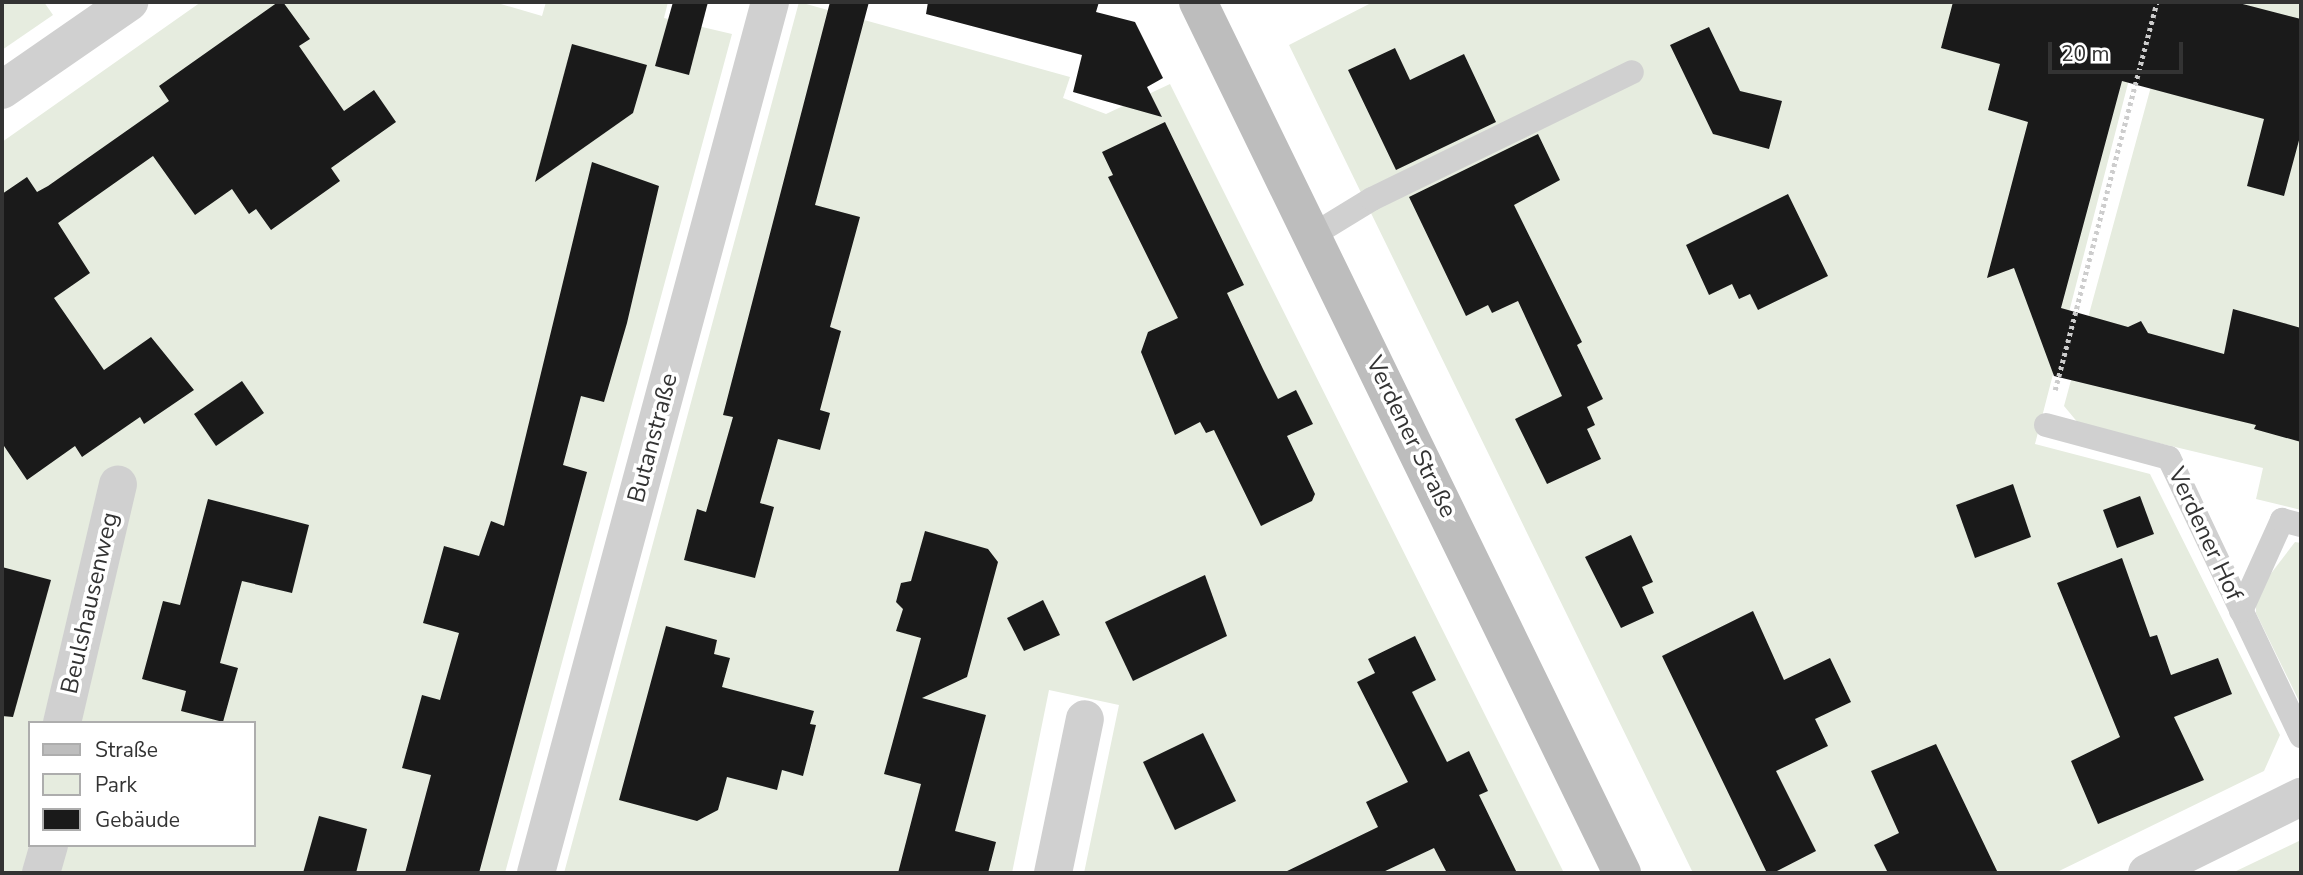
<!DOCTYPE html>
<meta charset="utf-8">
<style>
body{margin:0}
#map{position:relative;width:2303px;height:875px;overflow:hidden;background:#fff;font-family:"Nunito Sans",sans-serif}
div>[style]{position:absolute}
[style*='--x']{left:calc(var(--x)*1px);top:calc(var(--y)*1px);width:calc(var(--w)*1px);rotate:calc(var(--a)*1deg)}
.green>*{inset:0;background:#e6ecdf}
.building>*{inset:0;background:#1a1a1a}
.path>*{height:4.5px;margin-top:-2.25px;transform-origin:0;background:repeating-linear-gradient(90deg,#cdcdcd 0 3.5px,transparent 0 7px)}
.lane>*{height:24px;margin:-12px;padding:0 12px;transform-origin:12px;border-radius:12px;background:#d0d0d0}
.street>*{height:38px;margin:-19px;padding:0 19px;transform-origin:19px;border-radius:19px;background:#d0d0d0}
.secondary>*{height:38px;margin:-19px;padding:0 19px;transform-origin:19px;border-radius:19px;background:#bdbdbd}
span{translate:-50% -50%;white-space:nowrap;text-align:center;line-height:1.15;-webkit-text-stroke:7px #fff;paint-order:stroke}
.street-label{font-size:24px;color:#333}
.frame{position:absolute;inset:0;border:4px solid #333;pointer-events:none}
.legend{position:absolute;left:28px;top:721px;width:228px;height:126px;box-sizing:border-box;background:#fff;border:2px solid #adadad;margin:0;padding:9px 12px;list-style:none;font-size:21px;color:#333}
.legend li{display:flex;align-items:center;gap:14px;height:35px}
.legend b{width:35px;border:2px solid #adadad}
.scale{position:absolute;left:2048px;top:42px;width:135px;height:32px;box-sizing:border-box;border:4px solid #333;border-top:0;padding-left:9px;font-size:21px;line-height:24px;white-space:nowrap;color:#333;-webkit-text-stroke:5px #fff;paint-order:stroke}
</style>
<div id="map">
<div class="green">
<i style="clip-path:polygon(2px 2px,44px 2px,53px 15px,2px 50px)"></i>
<i style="clip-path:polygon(evenodd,201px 2px,494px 2px,542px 16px,546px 2px,668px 2px,664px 18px,732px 34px,505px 873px,2px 873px,2px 142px,201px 2px,30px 723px,254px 723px,254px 845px,30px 845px,30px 723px)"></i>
<i style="clip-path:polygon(799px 2px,1070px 77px,1063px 98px,1106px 114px,1170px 84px,1564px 873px,1084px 873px,1119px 705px,1049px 690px,1012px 873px,564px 873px)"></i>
<i style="clip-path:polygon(1373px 2px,2149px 2px,2035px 444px,2150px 474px,2280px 735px,2264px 771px,2055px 873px,1693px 873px,1289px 45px)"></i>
<i style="clip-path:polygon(2174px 2px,2301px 2px,2301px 510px,2256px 499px,2263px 468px,2079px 424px,2064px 406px)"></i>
<i style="clip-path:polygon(2295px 542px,2301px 543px,2301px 705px,2256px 613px,2256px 593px)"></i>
<i style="clip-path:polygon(2301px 840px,2301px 873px,2232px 873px)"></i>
</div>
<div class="building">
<i style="clip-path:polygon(278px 2px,283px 2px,310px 39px,299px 46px,344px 111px,374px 90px,396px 122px,331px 168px,340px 181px,271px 230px,256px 209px,249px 214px,232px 189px,195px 215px,153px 156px,58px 223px,90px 273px,54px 298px,104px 370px,151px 337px,194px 390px,144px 424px,140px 417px,82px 457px,75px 446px,27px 480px,2px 443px,2px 194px,27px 177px,37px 192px,48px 186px,169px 101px,159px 86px)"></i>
<i style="clip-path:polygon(673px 2px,708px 2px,689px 75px,655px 66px)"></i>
<i style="clip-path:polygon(830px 2px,869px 2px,815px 205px,860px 217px,830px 327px,841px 331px,820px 410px,830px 413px,820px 450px,778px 439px,760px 503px,774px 507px,755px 578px,684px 560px,697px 509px,706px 512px,733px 417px,723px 415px)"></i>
<i style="clip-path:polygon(928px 2px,1099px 2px,1096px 12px,1135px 22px,1163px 78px,1147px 87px,1162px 117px,1073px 92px,1082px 55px,926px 14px)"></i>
<i style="clip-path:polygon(1953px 2px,2235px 2px,2301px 19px,2301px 133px,2284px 196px,2247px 186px,2264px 119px,2122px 81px,2061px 308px,2128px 327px,2141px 321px,2148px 333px,2224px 354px,2233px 309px,2301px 328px,2301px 442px,2254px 429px,2256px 425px,2054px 376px,2014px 268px,1987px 278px,2028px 122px,1988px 110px,2000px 64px,1941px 48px)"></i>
<i style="clip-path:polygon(1709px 27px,1740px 91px,1782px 101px,1769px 149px,1713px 134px,1670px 45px)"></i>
<i style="clip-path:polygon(572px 44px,647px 65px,633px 113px,535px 182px)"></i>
<i style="clip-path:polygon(1395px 48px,1410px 80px,1464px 54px,1496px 122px,1396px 170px,1348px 70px)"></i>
<i style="clip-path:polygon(1165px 122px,1244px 285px,1227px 293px,1263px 369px,1278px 399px,1296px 390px,1313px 424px,1287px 436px,1315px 494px,1312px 501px,1261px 526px,1214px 430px,1206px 433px,1200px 422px,1175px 435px,1141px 352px,1148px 332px,1178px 318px,1108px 177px,1113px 175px,1102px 152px)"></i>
<i style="clip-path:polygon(1538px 134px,1560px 180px,1514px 205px,1582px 342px,1577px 345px,1603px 399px,1587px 407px,1595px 425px,1587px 429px,1601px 459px,1547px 484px,1515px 419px,1562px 396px,1518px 301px,1492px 313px,1488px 305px,1466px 316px,1409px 197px)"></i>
<i style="clip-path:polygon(592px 162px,659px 186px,627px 323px,604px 402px,581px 396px,563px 465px,587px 472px,479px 873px,405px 873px,431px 775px,402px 768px,422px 695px,440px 700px,459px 633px,423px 623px,444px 546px,479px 556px,491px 521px,504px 526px)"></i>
<i style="clip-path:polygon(1788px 194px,1828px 276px,1758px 310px,1750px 294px,1739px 299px,1732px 284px,1709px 295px,1686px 245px)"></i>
<i style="clip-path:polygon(242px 381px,264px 413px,216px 446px,194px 414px)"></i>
<i style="clip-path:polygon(2013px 484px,2031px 537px,1975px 558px,1956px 505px)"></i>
<i style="clip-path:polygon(2140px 496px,2154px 534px,2117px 548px,2103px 510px)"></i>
<i style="clip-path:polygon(208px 499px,309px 525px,292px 593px,242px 581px,220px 663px,238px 668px,223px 722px,181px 711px,186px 691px,142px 679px,163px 601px,180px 605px)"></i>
<i style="clip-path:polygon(925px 531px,988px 549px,998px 562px,967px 677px,922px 698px,986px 715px,955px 831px,996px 842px,988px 873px,898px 873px,921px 784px,884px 774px,921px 638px,896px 631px,903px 609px,896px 602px,901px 583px,911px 581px)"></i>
<i style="clip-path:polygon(1631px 535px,1653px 582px,1642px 587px,1654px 613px,1621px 628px,1585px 557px)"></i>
<i style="clip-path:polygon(2122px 558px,2150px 637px,2157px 635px,2171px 675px,2218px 658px,2232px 694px,2174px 717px,2204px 780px,2098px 824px,2071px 761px,2120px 737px,2057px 583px)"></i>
<i style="clip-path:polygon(2px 567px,51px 580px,13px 717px,2px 716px)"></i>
<i style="clip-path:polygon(1205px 575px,1227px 636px,1133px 681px,1105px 622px)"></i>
<i style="clip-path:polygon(1043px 600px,1060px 635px,1024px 651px,1007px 618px)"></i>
<i style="clip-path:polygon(1753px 611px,1784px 680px,1830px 658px,1851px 702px,1815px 719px,1828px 746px,1776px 771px,1816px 851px,1773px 873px,1767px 873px,1662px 656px)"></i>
<i style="clip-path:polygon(666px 626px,717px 640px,714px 654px,730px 658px,722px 687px,814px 711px,810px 724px,816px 725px,803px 776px,782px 770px,777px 790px,727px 777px,718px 810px,697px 821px,619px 800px)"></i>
<i style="clip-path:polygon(1415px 636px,1436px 680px,1412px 692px,1447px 762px,1469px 751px,1488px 791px,1479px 795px,1517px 873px,1447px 873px,1434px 848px,1381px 873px,1283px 873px,1378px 827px,1366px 802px,1408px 782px,1357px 682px,1375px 673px,1368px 659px)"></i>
<i style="clip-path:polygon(1203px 733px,1236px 801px,1175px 830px,1143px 762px)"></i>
<i style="clip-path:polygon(1936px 744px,1998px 873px,1888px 873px,1874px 845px,1899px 833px,1871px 771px)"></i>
<i style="clip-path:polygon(319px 816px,367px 829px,356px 873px,303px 873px)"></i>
</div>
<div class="path">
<i style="--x:2055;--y:390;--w:401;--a:-75.3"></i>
</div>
<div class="lane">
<i style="--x:1313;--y:235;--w:69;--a:-31.4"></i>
<i style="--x:1372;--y:199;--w:289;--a:-26"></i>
<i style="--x:2046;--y:425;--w:127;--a:15"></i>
<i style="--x:2169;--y:458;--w:308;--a:64.6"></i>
<i style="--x:2241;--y:611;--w:100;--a:-65.7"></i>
<i style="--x:2282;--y:520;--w:20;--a:15"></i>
</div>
<div class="street">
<i style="--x:2;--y:90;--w:155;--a:-34.7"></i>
<i style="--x:62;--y:723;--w:245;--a:-76.8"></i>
<i style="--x:41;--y:873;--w:29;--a:-74"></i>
<i style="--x:536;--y:873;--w:902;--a:-74.96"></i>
<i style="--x:1053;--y:873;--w:157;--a:-78.3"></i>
<i style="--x:2147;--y:873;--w:172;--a:-26.3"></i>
</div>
<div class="secondary">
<i style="--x:1198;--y:2;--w:969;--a:64.04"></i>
</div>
<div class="street-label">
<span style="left:1411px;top:437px;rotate:64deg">Verdener Straße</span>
<span style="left:653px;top:438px;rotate:-75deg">Butanstraße</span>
<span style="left:2205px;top:534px;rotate:65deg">Verdener Hof</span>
<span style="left:90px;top:603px;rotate:-77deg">Beulshausenweg</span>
</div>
<div class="frame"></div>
<ul class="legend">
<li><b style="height:9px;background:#bdbdbd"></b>Straße</li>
<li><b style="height:19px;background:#e6ecdf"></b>Park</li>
<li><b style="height:19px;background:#1a1a1a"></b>Gebäude</li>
</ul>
<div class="scale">20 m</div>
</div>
